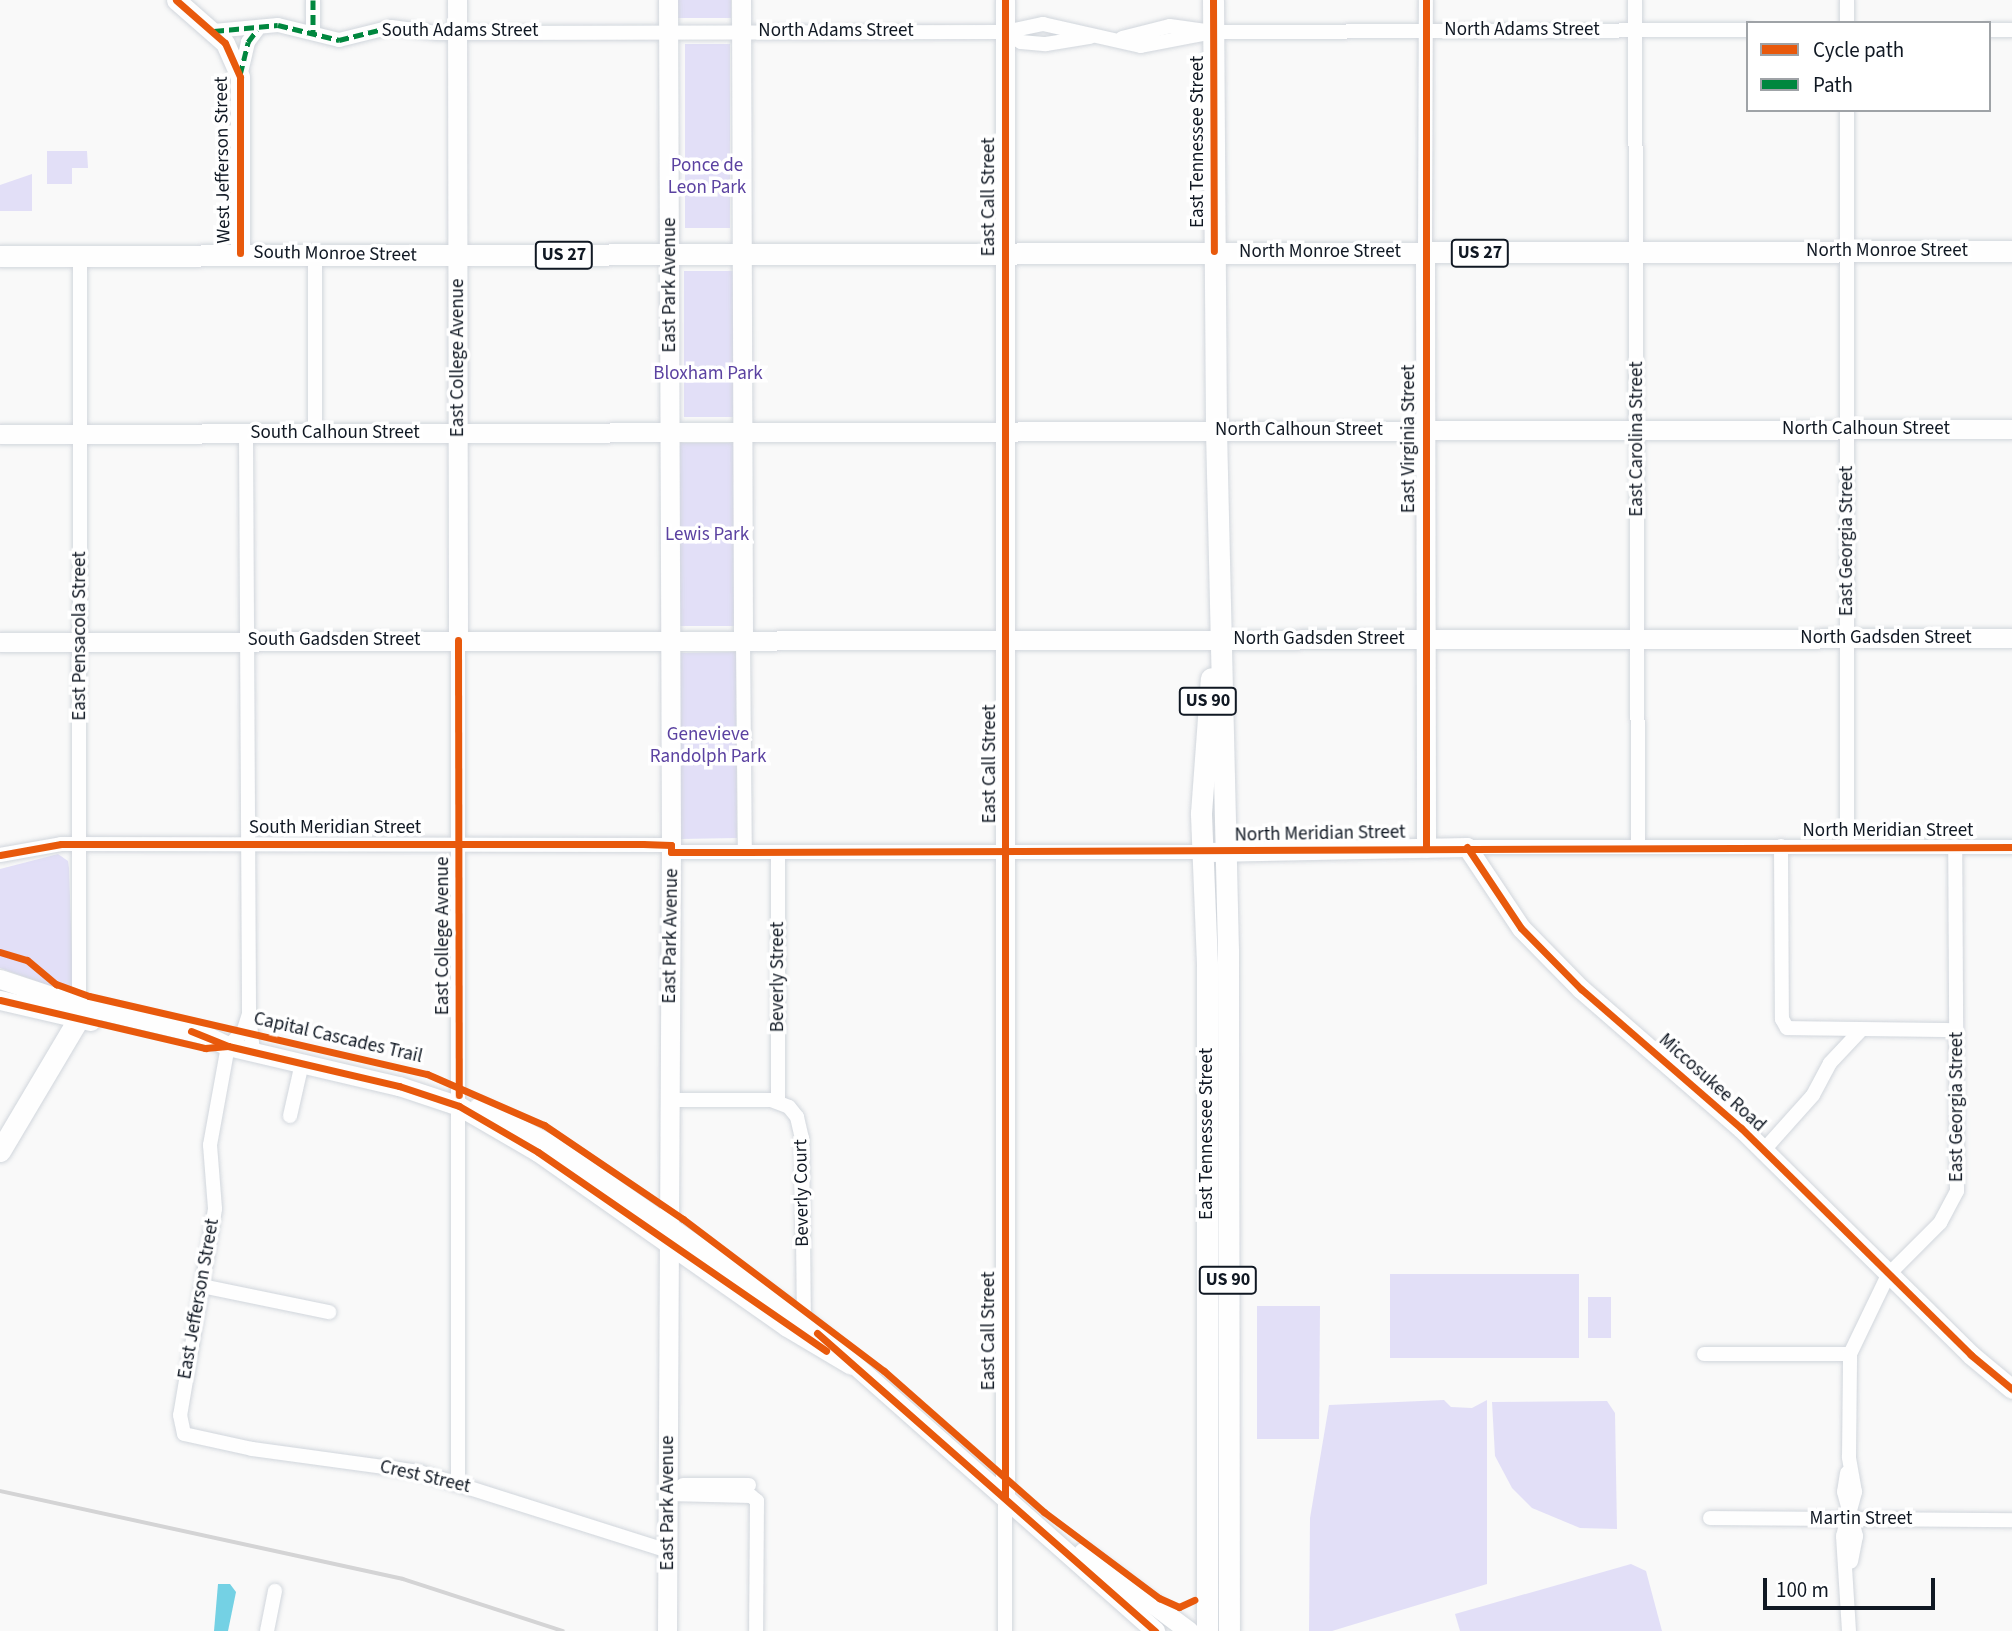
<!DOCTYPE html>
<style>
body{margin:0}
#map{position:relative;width:2012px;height:1631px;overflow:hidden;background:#f9f9f9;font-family:"Source Sans 3",sans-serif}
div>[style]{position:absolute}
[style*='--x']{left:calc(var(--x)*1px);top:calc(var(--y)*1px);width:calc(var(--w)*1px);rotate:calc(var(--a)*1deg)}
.green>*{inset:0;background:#e2dff7}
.water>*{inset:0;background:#74d1e4}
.roads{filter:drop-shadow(0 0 2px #d1d6dc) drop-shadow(0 0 2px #d1d6dc)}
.street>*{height:14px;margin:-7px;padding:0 7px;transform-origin:7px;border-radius:7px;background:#fefefe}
.secondary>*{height:19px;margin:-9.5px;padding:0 9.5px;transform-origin:9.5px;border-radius:9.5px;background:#fefefe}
.primary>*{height:21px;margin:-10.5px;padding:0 10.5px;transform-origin:10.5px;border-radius:10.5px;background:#fefefe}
.rail>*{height:3.5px;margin:-1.75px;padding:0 1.75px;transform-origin:1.75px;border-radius:1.75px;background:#d4d4d5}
.quiet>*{height:5px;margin-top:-2.5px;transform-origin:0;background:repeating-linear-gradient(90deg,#00873e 0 10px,transparent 0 15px)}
.cycleway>*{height:7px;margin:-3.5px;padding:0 3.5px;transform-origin:3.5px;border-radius:3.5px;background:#e8590c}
span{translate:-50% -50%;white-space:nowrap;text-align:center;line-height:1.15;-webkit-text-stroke:7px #fff;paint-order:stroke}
.shield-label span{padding:2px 5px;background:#fff;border:2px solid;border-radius:5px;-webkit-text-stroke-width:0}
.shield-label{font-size:18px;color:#101823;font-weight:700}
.street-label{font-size:19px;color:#101823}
.park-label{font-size:19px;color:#5b42a1}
.legend{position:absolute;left:1746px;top:21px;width:245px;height:91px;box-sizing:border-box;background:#fff;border:2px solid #9fa3a7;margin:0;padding:9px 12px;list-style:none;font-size:21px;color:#101823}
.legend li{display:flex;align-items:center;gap:14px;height:35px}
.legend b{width:35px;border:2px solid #9fa3a7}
.scale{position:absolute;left:1763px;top:1578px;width:172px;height:32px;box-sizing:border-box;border:4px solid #101823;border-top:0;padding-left:9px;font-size:21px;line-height:24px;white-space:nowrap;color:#101823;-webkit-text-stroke:5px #fff;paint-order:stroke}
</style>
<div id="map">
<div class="green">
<i style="clip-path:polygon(676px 0,731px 0,731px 18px,675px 18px)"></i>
<i style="clip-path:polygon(685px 44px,730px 44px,730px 228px,685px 228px)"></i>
<i style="clip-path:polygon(47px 151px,87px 151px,88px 168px,72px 168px,72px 184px,47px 184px)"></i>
<i style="clip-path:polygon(32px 174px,32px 211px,0 211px,0 185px)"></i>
<i style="clip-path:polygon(684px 271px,733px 271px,733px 417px,684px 417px)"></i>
<i style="clip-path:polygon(678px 443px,735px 443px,738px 626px,678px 626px)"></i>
<i style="clip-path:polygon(736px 652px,737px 838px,680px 839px,678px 653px)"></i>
<i style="clip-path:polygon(58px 854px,68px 861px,69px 868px,73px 985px,67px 992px,0 968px,0 869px)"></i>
<i style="clip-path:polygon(1390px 1274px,1579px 1274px,1579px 1358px,1390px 1358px)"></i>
<i style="clip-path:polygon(1588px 1297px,1611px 1297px,1611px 1338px,1588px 1338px)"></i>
<i style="clip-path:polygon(1257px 1306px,1320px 1306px,1319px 1439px,1257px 1439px)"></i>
<i style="clip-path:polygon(1444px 1400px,1451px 1407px,1472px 1408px,1487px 1400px,1487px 1584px,1332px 1631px,1309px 1631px,1310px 1518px,1329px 1405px)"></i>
<i style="clip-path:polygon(1607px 1401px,1615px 1413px,1617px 1529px,1580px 1528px,1532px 1508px,1512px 1488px,1495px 1456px,1492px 1402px)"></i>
<i style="clip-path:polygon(1631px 1564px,1646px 1571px,1662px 1631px,1460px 1631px,1455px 1614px)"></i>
</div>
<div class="water">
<i style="clip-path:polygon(218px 1584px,230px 1584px,236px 1592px,228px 1631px,214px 1631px)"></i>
</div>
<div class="roads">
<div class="street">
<i style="--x:313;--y:0;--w:33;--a:90"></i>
<i style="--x:1635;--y:0;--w:847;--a:89.8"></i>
<i style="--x:1847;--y:0;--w:23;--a:90"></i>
<i style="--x:1989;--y:30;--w:23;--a:0"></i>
<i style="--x:214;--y:31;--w:64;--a:-5.4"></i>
<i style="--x:278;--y:25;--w:63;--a:13.8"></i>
<i style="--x:339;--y:40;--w:54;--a:-14"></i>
<i style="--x:391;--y:27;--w:46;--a:7.4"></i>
<i style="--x:437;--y:33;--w:568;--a:-0.1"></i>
<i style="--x:1005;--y:32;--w:39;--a:-12"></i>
<i style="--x:1043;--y:24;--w:100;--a:12.7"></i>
<i style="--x:1141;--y:46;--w:73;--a:-11"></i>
<i style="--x:1005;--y:32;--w:19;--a:32"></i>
<i style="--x:1021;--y:42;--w:25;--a:5"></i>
<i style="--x:1046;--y:44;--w:45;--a:-9"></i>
<i style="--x:1122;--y:38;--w:49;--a:-14"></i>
<i style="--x:1170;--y:26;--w:43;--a:7.9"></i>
<i style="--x:1213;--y:32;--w:535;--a:-0.21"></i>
<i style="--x:240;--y:77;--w:36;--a:-77"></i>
<i style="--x:248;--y:42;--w:15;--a:-53"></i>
<i style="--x:1847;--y:110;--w:736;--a:90"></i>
<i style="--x:1425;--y:253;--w:253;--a:-89.8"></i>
<i style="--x:246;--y:433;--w:581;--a:89.7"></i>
<i style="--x:249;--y:1014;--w:38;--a:84"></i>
<i style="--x:315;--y:433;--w:179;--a:-90"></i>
<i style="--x:743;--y:640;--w:212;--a:89.5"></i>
<i style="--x:1781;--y:846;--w:173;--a:89.7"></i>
<i style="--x:1782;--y:1019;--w:10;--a:61"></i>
<i style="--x:1787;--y:1028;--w:169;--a:0.7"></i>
<i style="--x:1467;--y:847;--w:545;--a:0"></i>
<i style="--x:671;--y:852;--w:531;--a:0"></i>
<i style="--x:0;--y:855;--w:62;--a:-10.2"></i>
<i style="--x:61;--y:844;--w:610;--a:0.09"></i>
<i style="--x:79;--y:1013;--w:758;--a:-89.92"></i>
<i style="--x:249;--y:1014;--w:19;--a:108"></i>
<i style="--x:243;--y:1032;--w:21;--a:137"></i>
<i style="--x:228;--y:1046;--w:101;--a:100.3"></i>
<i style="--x:210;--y:1145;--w:64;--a:85.5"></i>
<i style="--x:215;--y:1209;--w:209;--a:99.6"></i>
<i style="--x:180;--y:1415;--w:19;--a:78"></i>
<i style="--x:184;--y:1434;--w:70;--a:12.4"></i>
<i style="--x:252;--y:1449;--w:169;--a:7.8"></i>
<i style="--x:419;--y:1472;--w:261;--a:17.6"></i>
<i style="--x:669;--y:1100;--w:102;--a:0"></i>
<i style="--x:771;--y:1100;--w:19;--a:21"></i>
<i style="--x:789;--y:1107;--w:13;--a:51"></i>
<i style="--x:797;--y:1117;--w:22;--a:77"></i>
<i style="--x:802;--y:1138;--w:182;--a:89.4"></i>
<i style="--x:778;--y:1102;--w:250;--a:-90"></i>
<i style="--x:290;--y:1116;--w:54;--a:-77.2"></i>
<i style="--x:1763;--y:1151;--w:75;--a:-48.2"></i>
<i style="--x:1813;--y:1095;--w:36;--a:-62"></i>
<i style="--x:1830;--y:1063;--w:44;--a:-46.8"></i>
<i style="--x:202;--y:1286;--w:130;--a:11.6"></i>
<i style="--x:1704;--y:1354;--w:146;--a:0"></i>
<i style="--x:1847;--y:1473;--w:19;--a:99"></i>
<i style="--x:1844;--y:1492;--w:46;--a:74.7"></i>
<i style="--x:1856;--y:1536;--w:26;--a:101"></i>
<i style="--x:458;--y:1483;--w:843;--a:-90"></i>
<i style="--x:683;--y:1485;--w:66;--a:0"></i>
<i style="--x:668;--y:1494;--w:83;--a:1.4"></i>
<i style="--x:751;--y:1496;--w:8;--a:40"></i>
<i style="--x:757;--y:1501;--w:130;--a:90.4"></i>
<i style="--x:1005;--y:1497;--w:134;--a:90"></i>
<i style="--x:1710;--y:1518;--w:302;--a:0.4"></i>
<i style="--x:267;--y:1631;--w:41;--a:-78.7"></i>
<i style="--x:1849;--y:1631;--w:95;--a:-93.6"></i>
<i style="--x:1843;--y:1536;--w:46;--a:-74.7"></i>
<i style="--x:1855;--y:1492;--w:36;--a:-100"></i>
<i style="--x:1849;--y:1457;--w:103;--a:-89.4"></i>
<i style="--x:1850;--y:1354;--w:88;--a:-64.3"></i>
<i style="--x:1888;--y:1275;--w:74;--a:-45"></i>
<i style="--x:1940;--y:1223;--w:36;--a:-62"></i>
<i style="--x:1957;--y:1191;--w:345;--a:-90.3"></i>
</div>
<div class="secondary">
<i style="--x:176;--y:0;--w:65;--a:41.3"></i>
<i style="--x:225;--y:43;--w:37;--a:66"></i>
<i style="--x:240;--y:77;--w:176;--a:90"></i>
<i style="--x:457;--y:0;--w:640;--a:89.91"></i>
<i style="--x:741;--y:0;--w:640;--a:89.82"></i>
<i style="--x:1005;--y:0;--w:1497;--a:90"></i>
<i style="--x:1425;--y:253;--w:595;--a:89.9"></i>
<i style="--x:0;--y:434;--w:2012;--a:-0.14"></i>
<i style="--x:0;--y:642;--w:2012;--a:-0.11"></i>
<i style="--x:1210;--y:852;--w:257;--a:-1.1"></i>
<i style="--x:1467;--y:847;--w:97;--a:56.3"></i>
<i style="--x:1521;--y:928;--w:86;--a:45.5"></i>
<i style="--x:1581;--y:989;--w:212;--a:41"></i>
<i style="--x:1741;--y:1128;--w:323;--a:44.6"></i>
<i style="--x:1971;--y:1355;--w:53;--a:39.7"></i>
<i style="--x:0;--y:979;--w:83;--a:18.2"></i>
<i style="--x:79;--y:1005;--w:127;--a:13.2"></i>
<i style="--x:203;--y:1034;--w:28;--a:26"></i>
<i style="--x:228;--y:1046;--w:176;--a:13.2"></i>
<i style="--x:399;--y:1086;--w:63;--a:18.4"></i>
<i style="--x:459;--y:1106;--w:91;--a:30.2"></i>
<i style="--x:538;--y:1152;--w:304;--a:35.1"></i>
<i style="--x:787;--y:1327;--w:74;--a:30.7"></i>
<i style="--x:0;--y:1000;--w:93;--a:13"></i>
<i style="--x:478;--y:1107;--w:81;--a:27.2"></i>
<i style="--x:550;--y:1144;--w:309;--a:34.7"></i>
<i style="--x:804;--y:1320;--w:469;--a:41.5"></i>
<i style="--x:1083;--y:1552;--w:132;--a:36.7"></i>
<i style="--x:667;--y:1631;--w:779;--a:-89.71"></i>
<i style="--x:671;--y:852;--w:852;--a:-90.2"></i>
</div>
<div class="primary">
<i style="--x:1213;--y:0;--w:430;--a:89.6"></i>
<i style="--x:1216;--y:430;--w:519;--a:88.68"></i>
<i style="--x:1228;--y:949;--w:682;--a:89.92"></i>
<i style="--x:0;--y:256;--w:2012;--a:-0.14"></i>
<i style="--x:0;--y:1151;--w:155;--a:-59.3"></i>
<i style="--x:1207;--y:1631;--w:667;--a:-90"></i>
<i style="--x:1207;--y:964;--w:151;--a:-92.3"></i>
<i style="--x:1201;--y:813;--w:135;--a:-85.8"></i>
</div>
</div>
<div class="rail">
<i style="--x:0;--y:1491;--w:412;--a:12.3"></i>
<i style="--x:403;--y:1579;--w:168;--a:18"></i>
</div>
<div class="quiet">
<i style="--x:313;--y:0;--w:33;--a:90"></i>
<i style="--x:214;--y:31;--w:64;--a:-5.4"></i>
<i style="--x:278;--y:25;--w:63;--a:13.8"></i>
<i style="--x:339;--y:40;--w:54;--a:-14"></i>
<i style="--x:391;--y:27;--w:66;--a:3.5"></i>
<i style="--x:240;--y:75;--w:34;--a:-76"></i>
<i style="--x:248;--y:42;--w:15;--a:-53"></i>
</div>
<div class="cycleway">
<i style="--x:176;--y:0;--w:65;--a:41.3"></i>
<i style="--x:225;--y:43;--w:37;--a:66"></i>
<i style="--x:240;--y:77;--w:176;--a:90"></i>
<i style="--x:1005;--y:0;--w:1497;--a:90"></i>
<i style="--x:1213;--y:0;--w:251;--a:89.8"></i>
<i style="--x:1426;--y:0;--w:848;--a:90"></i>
<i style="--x:458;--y:640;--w:455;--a:89.9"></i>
<i style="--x:1467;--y:847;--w:97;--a:56.3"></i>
<i style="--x:1521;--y:928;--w:86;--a:45.5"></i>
<i style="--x:1581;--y:989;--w:212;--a:41"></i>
<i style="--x:1741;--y:1128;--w:323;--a:44.6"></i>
<i style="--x:1971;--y:1355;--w:53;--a:39.7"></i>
<i style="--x:0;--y:855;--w:62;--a:-10.2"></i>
<i style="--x:61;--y:844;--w:582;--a:0"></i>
<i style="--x:643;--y:844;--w:28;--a:2"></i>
<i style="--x:671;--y:845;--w:7;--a:90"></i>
<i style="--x:671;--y:852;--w:74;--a:0"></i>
<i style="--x:745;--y:852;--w:1267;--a:-0.23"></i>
<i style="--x:0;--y:952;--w:28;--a:17"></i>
<i style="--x:27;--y:960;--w:38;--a:40"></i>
<i style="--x:56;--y:984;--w:35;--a:20"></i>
<i style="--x:89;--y:996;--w:347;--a:13"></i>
<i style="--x:427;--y:1074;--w:128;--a:23.6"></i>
<i style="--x:544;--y:1125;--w:168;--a:34.1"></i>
<i style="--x:683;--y:1219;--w:252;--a:37.1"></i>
<i style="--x:884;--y:1371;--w:213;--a:41.4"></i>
<i style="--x:1044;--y:1512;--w:144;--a:36.8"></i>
<i style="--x:1159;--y:1598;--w:22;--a:24"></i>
<i style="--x:1179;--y:1607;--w:17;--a:-25"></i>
<i style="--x:0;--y:1000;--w:211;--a:13.2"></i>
<i style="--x:205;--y:1048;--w:23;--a:-5"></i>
<i style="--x:191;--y:1031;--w:40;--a:22"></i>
<i style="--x:228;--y:1046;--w:176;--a:13.2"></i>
<i style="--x:399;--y:1086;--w:63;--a:18.4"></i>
<i style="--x:459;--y:1106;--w:91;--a:30.2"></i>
<i style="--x:538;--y:1152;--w:350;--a:34.6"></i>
<i style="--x:817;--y:1333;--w:451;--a:41.4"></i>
</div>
<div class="shield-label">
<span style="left:1480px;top:253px">US 27</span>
<span style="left:564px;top:255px">US 27</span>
<span style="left:1208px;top:701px">US 90</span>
<span style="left:1228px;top:1280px">US 90</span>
</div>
<div class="street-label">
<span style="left:1522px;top:30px">North Adams Street</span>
<span style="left:460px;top:31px">South Adams Street</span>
<span style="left:836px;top:31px">North Adams Street</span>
<span style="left:1198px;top:142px;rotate:-90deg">East Tennessee Street</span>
<span style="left:223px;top:160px;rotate:-91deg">West Jefferson Street</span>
<span style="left:989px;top:197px;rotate:-90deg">East Call Street</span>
<span style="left:1887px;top:251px">North Monroe Street</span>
<span style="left:1320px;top:252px">North Monroe Street</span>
<span style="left:335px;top:254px;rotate:1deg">South Monroe Street</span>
<span style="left:670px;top:285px;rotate:-90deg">East Park Avenue</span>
<span style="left:458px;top:358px;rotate:-90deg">East College Avenue</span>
<span style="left:1866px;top:429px">North Calhoun Street</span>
<span style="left:1299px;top:430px">North Calhoun Street</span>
<span style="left:335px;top:433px">South Calhoun Street</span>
<span style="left:1409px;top:439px;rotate:-90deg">East Virginia Street</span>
<span style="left:1637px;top:439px;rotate:-90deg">East Carolina Street</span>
<span style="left:1847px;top:541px;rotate:-90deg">East Georgia Street</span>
<span style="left:80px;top:636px;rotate:-90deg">East Pensacola Street</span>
<span style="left:1886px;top:638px">North Gadsden Street</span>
<span style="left:1319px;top:639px">North Gadsden Street</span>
<span style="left:334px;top:640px">South Gadsden Street</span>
<span style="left:990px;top:764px;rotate:-90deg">East Call Street</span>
<span style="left:335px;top:828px">South Meridian Street</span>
<span style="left:1888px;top:831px">North Meridian Street</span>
<span style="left:1320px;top:834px;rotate:-1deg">North Meridian Street</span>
<span style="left:443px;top:936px;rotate:-90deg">East College Avenue</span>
<span style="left:671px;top:936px;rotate:-89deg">East Park Avenue</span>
<span style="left:778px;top:977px;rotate:-90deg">Beverly Street</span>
<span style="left:338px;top:1038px;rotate:13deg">Capital Cascades Trail</span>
<span style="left:1712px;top:1083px;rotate:42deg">Miccosukee Road</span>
<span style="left:1957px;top:1107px;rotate:-90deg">East Georgia Street</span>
<span style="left:1207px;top:1134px;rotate:-90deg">East Tennessee Street</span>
<span style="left:802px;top:1193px;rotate:-91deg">Beverly Court</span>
<span style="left:199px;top:1299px;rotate:-80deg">East Jefferson Street</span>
<span style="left:989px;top:1331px;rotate:-90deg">East Call Street</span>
<span style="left:425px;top:1477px;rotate:13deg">Crest Street</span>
<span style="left:668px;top:1503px;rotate:-90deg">East Park Avenue</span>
<span style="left:1861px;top:1519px">Martin Street</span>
</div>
<div class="park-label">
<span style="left:707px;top:177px">Ponce de<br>Leon Park</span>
<span style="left:708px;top:374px">Bloxham Park</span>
<span style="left:707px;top:535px">Lewis Park</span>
<span style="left:708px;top:746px">Genevieve<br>Randolph Park</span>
</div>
<ul class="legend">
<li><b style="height:9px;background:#e8590c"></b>Cycle path</li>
<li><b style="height:9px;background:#00873e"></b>Path</li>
</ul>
<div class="scale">100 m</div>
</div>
